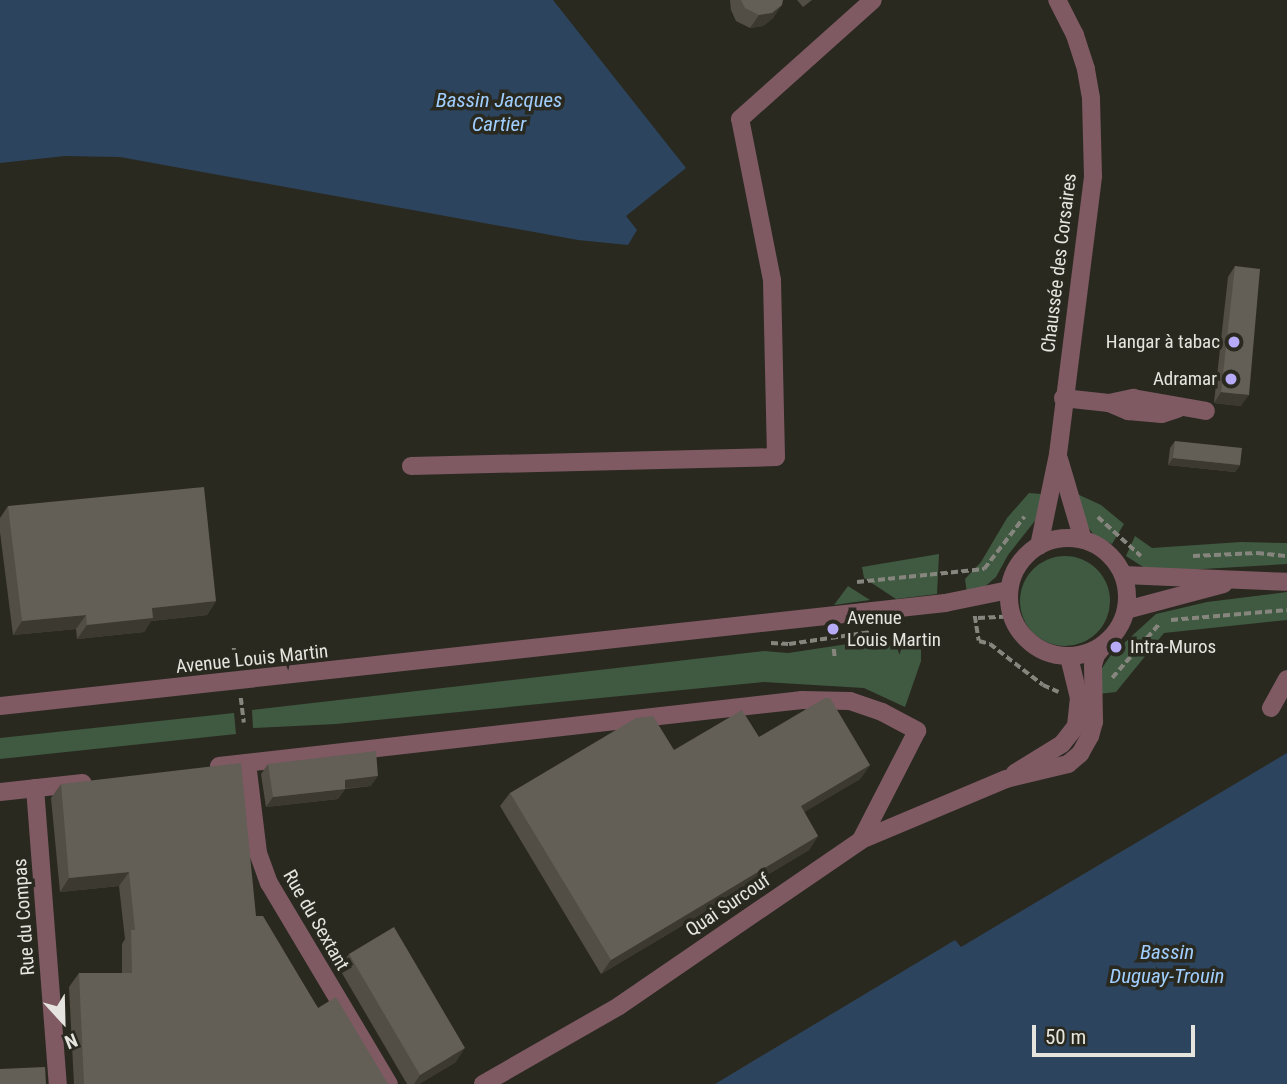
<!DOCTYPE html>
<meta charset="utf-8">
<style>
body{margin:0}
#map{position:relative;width:1287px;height:1084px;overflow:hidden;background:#2a2920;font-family:"Roboto Condensed",sans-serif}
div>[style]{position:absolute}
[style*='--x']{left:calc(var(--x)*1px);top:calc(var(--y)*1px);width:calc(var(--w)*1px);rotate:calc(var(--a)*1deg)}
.green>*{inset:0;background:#3f5a41}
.round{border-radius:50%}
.water>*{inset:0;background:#2c445d}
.path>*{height:3.5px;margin-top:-1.75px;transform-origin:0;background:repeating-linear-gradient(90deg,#87867e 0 7px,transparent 0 10.5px)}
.minor>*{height:18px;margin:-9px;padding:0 9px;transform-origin:9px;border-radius:9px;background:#7f5a63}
.minor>.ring{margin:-9px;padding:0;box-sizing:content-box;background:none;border:18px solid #7f5a63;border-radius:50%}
.wall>*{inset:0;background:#534e45}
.shaded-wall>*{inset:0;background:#3c3930}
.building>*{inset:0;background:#635e56}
.dots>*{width:19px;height:19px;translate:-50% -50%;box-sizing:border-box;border:4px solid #2a2920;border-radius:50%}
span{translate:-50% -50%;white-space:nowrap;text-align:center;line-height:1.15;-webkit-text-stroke:7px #2a2920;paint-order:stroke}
.street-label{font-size:19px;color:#e5e4de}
.poi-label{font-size:19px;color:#e5e4de}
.right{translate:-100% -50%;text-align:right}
.left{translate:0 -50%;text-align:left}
.water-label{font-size:21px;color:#a0cefd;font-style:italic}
.north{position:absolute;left:28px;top:986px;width:70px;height:70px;-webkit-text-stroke:5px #2a2920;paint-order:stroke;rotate:158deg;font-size:19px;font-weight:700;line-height:28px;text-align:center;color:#e5e4de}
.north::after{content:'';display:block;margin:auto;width:24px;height:32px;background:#e5e4de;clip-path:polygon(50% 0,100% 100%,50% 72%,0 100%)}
.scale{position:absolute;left:1032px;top:1025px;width:163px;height:32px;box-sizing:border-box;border:4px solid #e5e4de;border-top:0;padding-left:9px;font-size:21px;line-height:24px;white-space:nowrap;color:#e5e4de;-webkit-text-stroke:5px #2a2920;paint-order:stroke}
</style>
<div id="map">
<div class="green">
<i style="clip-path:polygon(1029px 493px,1041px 494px,1038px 517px,1008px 555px,996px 577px,982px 589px,967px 593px,965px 579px,981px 562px,1007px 518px)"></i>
<i style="clip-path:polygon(1075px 493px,1101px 505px,1124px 524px,1112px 544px,1095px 536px,1082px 520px)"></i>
<i style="clip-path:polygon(1135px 536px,1152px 548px,1241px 542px,1287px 543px,1287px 564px,1151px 572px,1126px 556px)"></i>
<i style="clip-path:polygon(939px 554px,937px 594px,896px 599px,864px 578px,862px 567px)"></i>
<i class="round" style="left:1020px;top:556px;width:90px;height:90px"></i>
<i style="clip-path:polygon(848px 586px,870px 600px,834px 605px)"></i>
<i style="clip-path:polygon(1287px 592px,1287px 620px,1164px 633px,1116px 692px,1098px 694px,1102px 668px,1111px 655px,1156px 614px,1207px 602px)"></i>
<i style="clip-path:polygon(921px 633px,921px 661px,905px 707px,864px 688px,764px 682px,336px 724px,253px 728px,252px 710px,764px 651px,788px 653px)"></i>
<i style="clip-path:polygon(234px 713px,236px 734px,0 759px,0 738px)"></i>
</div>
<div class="water">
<i style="clip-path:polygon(0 0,553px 0,686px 168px,626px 216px,637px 230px,628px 245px,578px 240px,120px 157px,65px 156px,0 163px)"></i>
<i style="clip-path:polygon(1287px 753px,1287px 1084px,715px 1084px,955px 940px,961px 947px)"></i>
</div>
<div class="path">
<i style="--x:1098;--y:517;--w:58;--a:42.2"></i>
<i style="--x:1193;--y:556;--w:64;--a:-2.7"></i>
<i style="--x:1257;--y:553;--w:30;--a:6"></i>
<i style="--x:857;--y:582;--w:128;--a:-5.8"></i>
<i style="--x:984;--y:569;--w:66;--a:-52.4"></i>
<i style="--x:975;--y:616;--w:25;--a:81"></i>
<i style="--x:979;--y:641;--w:11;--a:15"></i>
<i style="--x:990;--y:644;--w:67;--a:37.7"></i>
<i style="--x:1043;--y:685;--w:17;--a:24"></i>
<i style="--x:978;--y:618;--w:34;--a:-3"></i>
<i style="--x:1171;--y:620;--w:116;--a:-4.9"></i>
<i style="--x:771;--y:643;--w:18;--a:3"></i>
<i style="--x:789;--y:644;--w:83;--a:-8.3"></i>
<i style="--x:234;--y:648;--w:15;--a:82"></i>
<i style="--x:834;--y:649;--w:9;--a:84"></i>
<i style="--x:1112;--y:678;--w:73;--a:-48.9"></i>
<i style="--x:241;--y:698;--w:25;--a:83"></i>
</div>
<div class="minor">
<i style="--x:1063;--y:398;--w:46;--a:6.2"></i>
<i style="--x:1109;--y:403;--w:21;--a:23"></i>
<i style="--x:1128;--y:411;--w:34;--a:5"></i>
<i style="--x:1162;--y:414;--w:16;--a:-18"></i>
<i style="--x:1109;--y:403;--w:25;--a:-12"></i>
<i style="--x:1133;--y:398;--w:74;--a:10.1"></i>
<i style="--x:1059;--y:459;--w:84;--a:73.5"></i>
<i style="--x:411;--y:466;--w:365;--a:-1.4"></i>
<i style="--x:776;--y:457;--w:177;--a:-91.3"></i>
<i style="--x:772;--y:280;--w:164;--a:-101.2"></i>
<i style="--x:740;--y:119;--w:178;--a:-41.8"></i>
<i class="ring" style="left:1009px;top:538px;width:100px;height:100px"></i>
<i style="--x:1039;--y:546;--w:94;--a:-78.3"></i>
<i style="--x:1058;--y:454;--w:280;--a:-82.8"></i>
<i style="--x:1093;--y:176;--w:78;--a:-91.5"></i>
<i style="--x:1091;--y:98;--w:29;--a:-100"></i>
<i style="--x:1086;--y:69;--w:36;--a:-108"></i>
<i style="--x:1075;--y:35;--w:39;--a:-117"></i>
<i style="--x:1123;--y:575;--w:164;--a:2.4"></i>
<i style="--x:1126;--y:610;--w:101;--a:-14.9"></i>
<i style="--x:0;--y:706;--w:951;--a:-6.22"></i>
<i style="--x:945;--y:603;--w:65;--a:-11.5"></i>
<i style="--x:1271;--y:708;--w:33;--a:-61"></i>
<i style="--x:247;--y:763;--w:91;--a:83"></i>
<i style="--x:258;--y:853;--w:32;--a:70"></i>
<i style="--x:269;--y:883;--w:234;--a:59.2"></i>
<i style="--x:219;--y:766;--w:587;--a:-6.46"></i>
<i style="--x:802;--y:700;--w:48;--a:1.2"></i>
<i style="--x:850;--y:701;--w:34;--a:19"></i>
<i style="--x:882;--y:712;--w:40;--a:28"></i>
<i style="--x:917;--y:731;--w:123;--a:117.2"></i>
<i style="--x:1015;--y:773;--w:55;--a:-31.7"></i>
<i style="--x:1062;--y:744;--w:23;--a:-52"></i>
<i style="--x:1076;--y:726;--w:28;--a:-84"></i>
<i style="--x:1079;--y:698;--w:42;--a:-103.7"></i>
<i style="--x:35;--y:788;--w:297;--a:85.6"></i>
<i style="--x:0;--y:792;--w:83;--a:-6.2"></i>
<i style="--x:483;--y:1084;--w:157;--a:-29.8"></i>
<i style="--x:619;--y:1006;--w:293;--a:-34.4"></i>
<i style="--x:861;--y:840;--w:157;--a:-22.8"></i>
<i style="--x:1006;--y:779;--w:64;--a:-13.6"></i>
<i style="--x:1068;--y:764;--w:16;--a:-40"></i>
<i style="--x:1080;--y:754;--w:21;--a:-61"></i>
<i style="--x:1090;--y:736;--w:15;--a:-74"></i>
<i style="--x:1094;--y:722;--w:57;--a:-91"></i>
<i style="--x:1093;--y:665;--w:10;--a:-73"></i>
<i style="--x:1096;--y:655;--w:16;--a:-50"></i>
</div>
<div class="wall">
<i style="clip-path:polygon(730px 0,783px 0,773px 18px,763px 26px,750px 28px,736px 21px,731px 10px)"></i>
<i style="clip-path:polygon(797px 0,812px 0,803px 7px)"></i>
<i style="clip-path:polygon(1235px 266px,1241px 406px,1214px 403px,1228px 277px)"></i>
<i style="clip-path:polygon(1175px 441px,1240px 465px,1235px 472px,1168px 465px,1170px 448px)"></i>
<i style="clip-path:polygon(8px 506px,216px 601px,207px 615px,151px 621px,144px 632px,77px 639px,76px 629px,13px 635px,0 532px,0 518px)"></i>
<i style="clip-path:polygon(759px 737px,870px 765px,860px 779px,804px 812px,818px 836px,809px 850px,601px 974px,500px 806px,510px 793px,674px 750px)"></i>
<i style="clip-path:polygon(268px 764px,371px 786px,345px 789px,338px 799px,266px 807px,261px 774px)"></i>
<i style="clip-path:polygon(61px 784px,256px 916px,318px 1008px,388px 1084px,74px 1084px,69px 987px,79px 973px,122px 973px,122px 944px,125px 939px,119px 886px,60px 892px,51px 798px)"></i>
<i style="clip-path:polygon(349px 954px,456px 1062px,419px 1084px,407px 1084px,339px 968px)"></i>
</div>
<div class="shaded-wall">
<i style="clip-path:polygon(782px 5px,773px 18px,763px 26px,750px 28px,759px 15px)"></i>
<i style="clip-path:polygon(1221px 392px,1249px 395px,1241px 406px,1214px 403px)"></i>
<i style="clip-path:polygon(1173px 458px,1240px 465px,1235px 472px,1168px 465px)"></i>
<i style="clip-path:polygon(216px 601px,207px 615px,151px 621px,144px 632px,77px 639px,87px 625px,152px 608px)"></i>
<i style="clip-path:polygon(86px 615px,76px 629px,13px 635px,22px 621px)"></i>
<i style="clip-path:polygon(870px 765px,860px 779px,791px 820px,801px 806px)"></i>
<i style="clip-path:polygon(378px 776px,371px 786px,338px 789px,345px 780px)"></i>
<i style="clip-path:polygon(345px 789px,338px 799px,266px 807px,273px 797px)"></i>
<i style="clip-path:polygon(818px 836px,809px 850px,601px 974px,611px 960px)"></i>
<i style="clip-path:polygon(129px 872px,119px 886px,60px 892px,69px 878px)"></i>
<i style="clip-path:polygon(465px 1048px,456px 1062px,419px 1084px,414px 1084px,420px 1075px)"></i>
</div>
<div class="building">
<i style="clip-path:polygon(741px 0,783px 0,782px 5px,772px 13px,759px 15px,745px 8px)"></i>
<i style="clip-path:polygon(1235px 266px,1260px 269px,1249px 395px,1221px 392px)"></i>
<i style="clip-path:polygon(1175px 441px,1242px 448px,1240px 465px,1173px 458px)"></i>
<i style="clip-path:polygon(204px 487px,216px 601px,152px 608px,153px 618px,87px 625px,86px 615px,22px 621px,8px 506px)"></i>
<i style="clip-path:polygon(825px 698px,830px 698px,870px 765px,801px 806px,818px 836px,611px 960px,510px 793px,636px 718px,653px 716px,674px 750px,742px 710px,759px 737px)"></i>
<i style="clip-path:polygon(376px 751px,378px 776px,345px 780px,345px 789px,273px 797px,268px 764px)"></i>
<i style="clip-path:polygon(241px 763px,256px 916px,263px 916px,318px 1008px,336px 997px,388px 1084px,84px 1084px,79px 973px,132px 973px,131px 930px,135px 930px,129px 872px,69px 878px,61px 784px)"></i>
<i style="clip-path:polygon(394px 927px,465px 1048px,420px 1075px,349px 954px)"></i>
<i style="clip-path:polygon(45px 1067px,46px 1084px,0 1084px,0 1069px)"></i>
</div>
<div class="dots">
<i style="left:1234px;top:342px;background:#b7abf8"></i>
<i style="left:1231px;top:379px;background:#b7abf8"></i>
<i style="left:833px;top:629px;background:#b7abf8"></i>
<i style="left:1116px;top:647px;background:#b7abf8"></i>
</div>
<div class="street-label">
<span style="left:1059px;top:263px;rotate:-83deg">Chaussée des Corsaires</span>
<span style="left:252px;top:659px;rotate:-6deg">Avenue Louis Martin</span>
<span style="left:728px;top:905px;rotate:-34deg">Quai Surcouf</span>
<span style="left:24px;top:917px;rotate:-94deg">Rue du Compas</span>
<span style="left:316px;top:920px;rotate:60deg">Rue du Sextant</span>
</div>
<div class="poi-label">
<span class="right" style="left:1220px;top:342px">Hangar à tabac</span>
<span class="right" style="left:1217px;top:379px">Adramar</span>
<span class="left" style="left:847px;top:629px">Avenue<br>Louis Martin</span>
<span class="left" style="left:1130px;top:647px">Intra-Muros</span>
</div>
<div class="water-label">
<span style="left:499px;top:112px">Bassin Jacques<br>Cartier</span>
<span style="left:1167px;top:964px">Bassin<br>Duguay-Trouin</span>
</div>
<div class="north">N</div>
<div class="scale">50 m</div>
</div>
